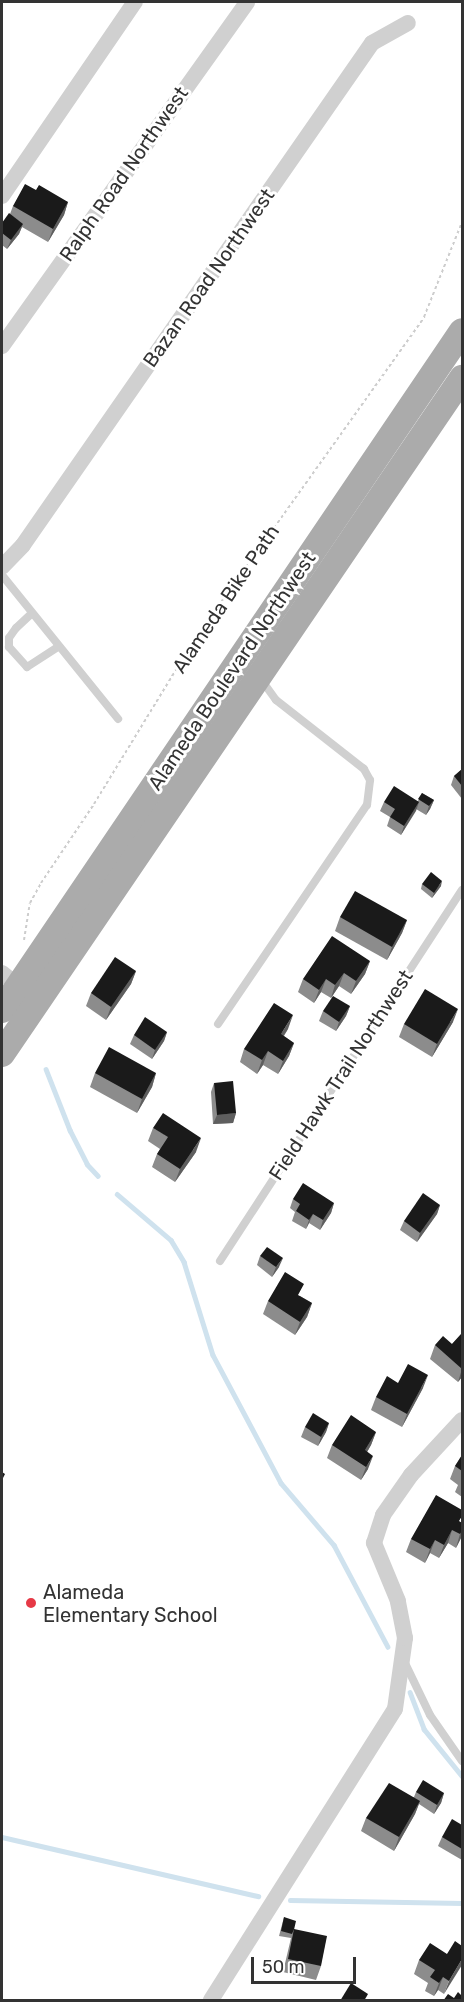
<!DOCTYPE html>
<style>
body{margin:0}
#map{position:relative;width:464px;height:2002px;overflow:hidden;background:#fff;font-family:Rubik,sans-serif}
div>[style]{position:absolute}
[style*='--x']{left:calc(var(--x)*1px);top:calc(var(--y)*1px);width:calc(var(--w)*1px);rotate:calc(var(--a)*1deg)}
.stream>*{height:4.5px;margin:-2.25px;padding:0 2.25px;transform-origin:2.25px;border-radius:2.25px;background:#cfe2ee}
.path>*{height:2px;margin-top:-1px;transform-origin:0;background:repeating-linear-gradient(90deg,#cdcdcd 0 3px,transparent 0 6px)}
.lane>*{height:8px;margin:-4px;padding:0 4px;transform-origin:4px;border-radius:4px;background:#d0d0d0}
.street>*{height:16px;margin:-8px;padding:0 8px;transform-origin:8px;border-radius:8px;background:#d0d0d0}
.primary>*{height:26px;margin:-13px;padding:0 13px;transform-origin:13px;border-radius:13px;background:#ababab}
.wall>*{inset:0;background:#8c8c8c}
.shaded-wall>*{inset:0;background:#5f5f5f}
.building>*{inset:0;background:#1a1a1a}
.dots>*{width:16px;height:16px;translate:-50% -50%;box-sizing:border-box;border:3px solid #fff;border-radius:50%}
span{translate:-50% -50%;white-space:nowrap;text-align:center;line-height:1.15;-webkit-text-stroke:6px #fff;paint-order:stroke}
.street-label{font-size:20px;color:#333}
.poi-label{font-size:20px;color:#333}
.left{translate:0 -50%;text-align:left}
.frame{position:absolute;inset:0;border:3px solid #333;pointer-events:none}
.scale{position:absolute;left:251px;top:1957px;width:105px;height:27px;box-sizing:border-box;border:3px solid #333;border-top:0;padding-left:8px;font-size:18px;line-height:21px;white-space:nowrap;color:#333;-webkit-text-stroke:4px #fff;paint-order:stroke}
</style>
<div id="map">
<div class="stream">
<i style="--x:46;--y:1069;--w:66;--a:68.5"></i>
<i style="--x:70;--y:1130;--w:38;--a:63"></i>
<i style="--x:87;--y:1164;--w:16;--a:47"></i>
<i style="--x:117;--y:1194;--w:71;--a:40.4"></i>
<i style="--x:171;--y:1240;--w:26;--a:59"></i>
<i style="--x:184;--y:1262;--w:97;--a:72.7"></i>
<i style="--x:213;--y:1355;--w:145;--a:62"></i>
<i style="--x:281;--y:1483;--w:82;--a:49.5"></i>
<i style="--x:334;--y:1545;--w:115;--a:62.1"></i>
<i style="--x:410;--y:1692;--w:40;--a:69"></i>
<i style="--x:424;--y:1729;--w:60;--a:51"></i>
<i style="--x:2;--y:1837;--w:263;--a:13"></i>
<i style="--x:290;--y:1900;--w:172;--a:1"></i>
</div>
<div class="path">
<i style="--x:24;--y:940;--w:37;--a:-81"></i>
<i style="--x:30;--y:903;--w:23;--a:-61"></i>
<i style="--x:41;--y:883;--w:95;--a:-56.1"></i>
<i style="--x:94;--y:804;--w:192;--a:-58.6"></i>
<i style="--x:194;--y:640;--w:397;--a:-54.5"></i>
<i style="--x:424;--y:317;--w:102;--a:-68.2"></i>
</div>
<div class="lane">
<i style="--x:2;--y:575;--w:185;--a:51.1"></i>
<i style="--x:30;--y:615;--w:19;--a:137"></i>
<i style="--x:16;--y:628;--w:12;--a:125"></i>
<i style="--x:9;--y:638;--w:9;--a:90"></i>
<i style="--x:9;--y:647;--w:27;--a:48"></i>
<i style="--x:27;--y:667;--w:37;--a:-33"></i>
<i style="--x:218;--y:1024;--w:265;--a:-55.8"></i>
<i style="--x:367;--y:805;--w:25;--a:-83"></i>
<i style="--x:370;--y:780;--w:13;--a:-119"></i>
<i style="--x:364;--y:769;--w:112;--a:-141.9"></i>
<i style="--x:276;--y:700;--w:27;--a:-126"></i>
<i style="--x:220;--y:1261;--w:443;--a:-56.9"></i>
<i style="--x:404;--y:1661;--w:60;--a:64.3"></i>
<i style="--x:430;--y:1715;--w:56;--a:55.2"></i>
</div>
<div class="street">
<i style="--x:2;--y:196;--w:235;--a:-55.6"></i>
<i style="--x:2;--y:346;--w:422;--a:-54.5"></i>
<i style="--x:2;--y:567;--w:30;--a:-46"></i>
<i style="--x:23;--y:545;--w:611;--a:-55.19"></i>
<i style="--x:372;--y:43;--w:41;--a:-29.1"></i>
<i style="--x:2;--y:973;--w:28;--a:39"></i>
<i style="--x:211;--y:2000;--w:344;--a:-57.7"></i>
<i style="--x:395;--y:1709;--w:72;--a:-82"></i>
<i style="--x:405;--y:1638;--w:38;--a:-101"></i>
<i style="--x:398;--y:1601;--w:63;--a:-112.5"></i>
<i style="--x:374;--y:1543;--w:29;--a:-72"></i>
<i style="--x:383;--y:1515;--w:49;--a:-55"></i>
<i style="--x:411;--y:1475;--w:75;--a:-47.2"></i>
</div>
<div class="primary">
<i style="--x:2;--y:1010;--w:820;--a:-55.88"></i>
<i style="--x:2;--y:1054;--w:818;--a:-55.77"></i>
</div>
<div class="wall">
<i style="clip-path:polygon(36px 190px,68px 202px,64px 215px,48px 242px,22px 227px,19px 234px,7px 249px,2px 245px,2px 223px,10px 214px,13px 206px)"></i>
<i style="clip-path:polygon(462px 769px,462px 799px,451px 785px,454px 776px)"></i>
<i style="clip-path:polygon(422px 793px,434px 800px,430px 809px,426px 815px,416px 809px,401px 835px,387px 826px,390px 817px,380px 811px,384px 802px,418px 801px)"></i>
<i style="clip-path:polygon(422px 884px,441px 886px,432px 898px,421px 889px)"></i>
<i style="clip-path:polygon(340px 917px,407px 920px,402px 933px,387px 960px,335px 931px)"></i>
<i style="clip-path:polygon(370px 961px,365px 974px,351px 994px,339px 986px,331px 998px,321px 992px,314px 1003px,298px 992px,303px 979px)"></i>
<i style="clip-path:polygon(136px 971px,131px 984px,106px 1020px,86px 1006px,91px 993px)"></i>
<i style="clip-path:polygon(350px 1006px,346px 1016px,336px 1031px,319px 1021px,323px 1011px)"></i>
<i style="clip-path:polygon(453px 1022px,432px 1057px,399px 1037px,404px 1024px)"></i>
<i style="clip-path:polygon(288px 1029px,284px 1036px,294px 1043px,289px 1056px,278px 1074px,263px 1065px,257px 1074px,240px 1062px,244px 1049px)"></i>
<i style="clip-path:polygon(167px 1032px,164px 1041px,152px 1059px,130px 1044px,134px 1035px)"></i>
<i style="clip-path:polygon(95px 1073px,156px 1073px,152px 1087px,137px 1113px,90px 1087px)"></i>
<i style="clip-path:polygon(214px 1083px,236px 1113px,233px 1123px,213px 1124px,211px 1092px)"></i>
<i style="clip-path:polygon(153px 1128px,196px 1152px,175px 1182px,152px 1167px,157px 1154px,160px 1149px,148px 1141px)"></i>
<i style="clip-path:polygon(293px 1199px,334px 1203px,331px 1213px,320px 1230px,309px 1223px,306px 1229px,292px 1221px,295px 1212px,290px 1208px)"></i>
<i style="clip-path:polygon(440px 1205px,437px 1214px,417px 1242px,400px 1230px,404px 1221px)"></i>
<i style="clip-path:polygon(260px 1256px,279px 1267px,272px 1277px,257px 1265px)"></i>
<i style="clip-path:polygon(300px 1296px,312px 1303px,307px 1317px,295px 1335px,263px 1314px,268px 1301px)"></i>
<i style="clip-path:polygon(462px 1333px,462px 1377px,458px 1382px,430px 1359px,435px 1345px,452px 1344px)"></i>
<i style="clip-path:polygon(398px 1383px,423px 1388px,402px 1427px,371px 1410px,376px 1397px)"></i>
<i style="clip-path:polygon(329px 1423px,326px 1432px,318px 1446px,301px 1437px,305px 1427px)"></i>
<i style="clip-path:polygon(376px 1432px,371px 1445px,367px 1452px,368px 1469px,361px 1480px,327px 1458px,332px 1445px)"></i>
<i style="clip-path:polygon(462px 1455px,462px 1497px,455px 1492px,458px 1485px,450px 1479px,455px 1466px)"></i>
<i style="clip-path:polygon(461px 1522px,461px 1538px,456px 1548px,448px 1543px,439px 1558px,430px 1553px,425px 1563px,406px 1552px,411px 1539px)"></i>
<i style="clip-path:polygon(416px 1792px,444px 1793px,441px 1803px,434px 1814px,419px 1804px,415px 1814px,394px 1851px,361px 1831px,366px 1818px,414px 1797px)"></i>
<i style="clip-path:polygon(462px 1825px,462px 1860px,438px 1846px,442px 1837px)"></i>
<i style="clip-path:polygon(284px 1917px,294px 1929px,321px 1966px,316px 1980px,283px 1972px,291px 1938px,279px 1936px)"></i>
<i style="clip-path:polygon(462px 1946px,444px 1994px,438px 1990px,434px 1996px,425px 1991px,428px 1983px,414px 1974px,419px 1960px,447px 1954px)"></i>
</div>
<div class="shaded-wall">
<i style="clip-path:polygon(68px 202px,64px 215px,48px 242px,53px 229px)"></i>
<i style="clip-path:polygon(23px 224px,19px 234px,7px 249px,11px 240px)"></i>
<i style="clip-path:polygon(434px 800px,430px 809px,426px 815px,429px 806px)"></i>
<i style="clip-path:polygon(419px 802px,416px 811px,401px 835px,404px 826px)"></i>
<i style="clip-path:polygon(442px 881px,441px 886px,432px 898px,434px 893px)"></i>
<i style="clip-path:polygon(407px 920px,402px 933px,387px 960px,392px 947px)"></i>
<i style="clip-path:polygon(370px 961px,365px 974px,351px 994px,356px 981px)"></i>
<i style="clip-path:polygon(136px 971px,131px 984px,106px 1020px,111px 1007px)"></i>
<i style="clip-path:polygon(344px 973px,339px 986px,331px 998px,335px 985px)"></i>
<i style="clip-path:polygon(326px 979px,321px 992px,314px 1003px,319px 990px)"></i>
<i style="clip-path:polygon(350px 1006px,346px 1016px,336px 1031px,339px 1022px)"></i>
<i style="clip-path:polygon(458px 1009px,453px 1022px,432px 1057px,437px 1044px)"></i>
<i style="clip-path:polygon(293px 1015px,288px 1029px,276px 1047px,281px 1034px)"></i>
<i style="clip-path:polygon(167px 1032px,164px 1041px,152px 1059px,155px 1050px)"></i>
<i style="clip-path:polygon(294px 1043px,289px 1056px,278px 1074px,283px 1061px)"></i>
<i style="clip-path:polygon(268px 1051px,263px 1065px,257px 1074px,262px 1060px)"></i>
<i style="clip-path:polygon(156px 1073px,152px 1087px,137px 1113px,142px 1099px)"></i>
<i style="clip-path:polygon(236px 1113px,233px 1123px,213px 1124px,217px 1115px)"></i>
<i style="clip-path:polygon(201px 1138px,196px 1152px,175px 1182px,180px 1169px)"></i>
<i style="clip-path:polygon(334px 1203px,331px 1213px,320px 1230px,323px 1220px)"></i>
<i style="clip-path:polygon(440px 1205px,437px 1214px,417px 1242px,420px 1233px)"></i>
<i style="clip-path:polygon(313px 1214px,309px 1223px,306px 1229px,309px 1220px)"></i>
<i style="clip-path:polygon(283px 1258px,279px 1267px,272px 1277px,276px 1267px)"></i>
<i style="clip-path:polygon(312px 1303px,307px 1317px,295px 1335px,300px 1322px)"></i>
<i style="clip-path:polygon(462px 1369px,462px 1377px,458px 1382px)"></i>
<i style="clip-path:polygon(428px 1375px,423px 1388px,402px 1427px,407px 1414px)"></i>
<i style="clip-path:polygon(329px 1423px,326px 1432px,318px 1446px,321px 1437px)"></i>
<i style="clip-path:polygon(376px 1432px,371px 1445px,360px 1464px,365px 1450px)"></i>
<i style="clip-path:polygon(373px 1456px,368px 1469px,361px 1480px,366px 1467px)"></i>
<i style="clip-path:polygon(452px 1530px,448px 1543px,439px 1558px,444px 1545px)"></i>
<i style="clip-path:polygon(462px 1531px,461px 1538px,456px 1548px,460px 1534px)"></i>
<i style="clip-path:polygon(435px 1540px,430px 1553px,425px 1563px,430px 1549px)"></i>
<i style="clip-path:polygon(444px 1793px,441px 1803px,434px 1814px,437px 1805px)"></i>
<i style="clip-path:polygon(420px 1801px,415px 1814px,394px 1851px,399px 1837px)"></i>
<i style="clip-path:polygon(462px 1959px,462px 1965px,444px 1994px,449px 1981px)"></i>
<i style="clip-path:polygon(443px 1977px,438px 1990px,434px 1996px,439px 1983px)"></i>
</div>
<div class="building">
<i style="clip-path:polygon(25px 184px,36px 190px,39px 185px,68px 202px,53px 229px,13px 206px)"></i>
<i style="clip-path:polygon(9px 213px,23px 224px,11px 240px,2px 233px,2px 223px)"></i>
<i style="clip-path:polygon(462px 769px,462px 786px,454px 776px)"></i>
<i style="clip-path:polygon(394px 786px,419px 802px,404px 826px,390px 817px,395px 809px,384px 802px)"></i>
<i style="clip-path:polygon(422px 793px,434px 800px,429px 806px,418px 799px)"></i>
<i style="clip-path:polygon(431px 872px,442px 881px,434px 893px,422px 884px)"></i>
<i style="clip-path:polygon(355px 891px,407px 920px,392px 947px,340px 917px)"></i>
<i style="clip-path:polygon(332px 936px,370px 961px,356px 981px,344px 973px,335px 985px,326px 979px,319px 990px,303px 979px)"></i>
<i style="clip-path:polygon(115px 957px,136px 971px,111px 1007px,91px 993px)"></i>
<i style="clip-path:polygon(425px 989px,458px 1009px,437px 1044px,404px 1024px)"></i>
<i style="clip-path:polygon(333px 996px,350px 1006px,339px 1022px,323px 1011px)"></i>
<i style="clip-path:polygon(274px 1003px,293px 1015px,281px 1034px,294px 1043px,283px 1061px,268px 1051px,262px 1060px,244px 1049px)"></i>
<i style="clip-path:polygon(145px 1017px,167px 1032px,155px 1050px,134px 1035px)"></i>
<i style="clip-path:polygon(109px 1047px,156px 1073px,142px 1099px,95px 1073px)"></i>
<i style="clip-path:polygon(233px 1081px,236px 1113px,217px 1115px,214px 1083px)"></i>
<i style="clip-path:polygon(163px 1113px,201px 1138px,180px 1169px,157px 1154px,168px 1137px,153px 1128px)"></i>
<i style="clip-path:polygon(303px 1183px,334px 1203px,323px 1220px,313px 1214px,309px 1220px,296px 1211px,300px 1204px,293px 1199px)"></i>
<i style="clip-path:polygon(423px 1193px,440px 1205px,420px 1233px,404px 1221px)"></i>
<i style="clip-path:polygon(267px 1247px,283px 1258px,276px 1267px,260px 1256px)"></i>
<i style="clip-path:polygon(285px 1272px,304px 1284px,298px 1295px,312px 1303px,300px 1322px,268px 1301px)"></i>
<i style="clip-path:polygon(462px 1333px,462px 1369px,435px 1345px,443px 1336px,452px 1344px)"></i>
<i style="clip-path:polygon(408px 1364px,428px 1375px,407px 1414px,376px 1397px,387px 1376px,398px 1383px)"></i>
<i style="clip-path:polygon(313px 1413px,329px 1423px,321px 1437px,305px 1427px)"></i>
<i style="clip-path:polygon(351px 1415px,376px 1432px,365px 1450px,373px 1456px,366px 1467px,332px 1445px)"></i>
<i style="clip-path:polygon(462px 1455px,462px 1471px,455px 1466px)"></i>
<i style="clip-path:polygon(2px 1472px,5px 1474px,2px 1480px)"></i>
<i style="clip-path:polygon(436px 1495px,462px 1510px,462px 1516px,459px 1521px,462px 1523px,462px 1531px,460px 1534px,452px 1530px,444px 1545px,435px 1540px,430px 1549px,411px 1539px)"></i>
<i style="clip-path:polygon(423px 1780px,444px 1793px,437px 1805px,416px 1792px)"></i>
<i style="clip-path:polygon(389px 1783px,420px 1801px,399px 1837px,366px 1818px)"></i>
<i style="clip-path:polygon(452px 1819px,462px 1825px,462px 1849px,442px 1837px)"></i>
<i style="clip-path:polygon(284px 1917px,296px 1921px,293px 1934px,294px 1929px,292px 1934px,281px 1931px)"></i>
<i style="clip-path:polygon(294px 1929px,327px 1936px,321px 1966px,288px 1959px)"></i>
<i style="clip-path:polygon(455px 1941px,462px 1946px,462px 1959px,449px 1981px,443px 1977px,439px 1983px,430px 1977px,435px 1970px,419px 1960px,430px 1943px,447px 1954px)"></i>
<i style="clip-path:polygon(351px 1983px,368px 1994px,364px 2001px,340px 2001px)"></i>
<i style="clip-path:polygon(458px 1992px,462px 1996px,462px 2001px,443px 2001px,448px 1994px,454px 1998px)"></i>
</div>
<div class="dots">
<i style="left:31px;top:1603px;background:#e63946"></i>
</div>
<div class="street-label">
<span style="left:124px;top:174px;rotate:-55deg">Ralph Road Northwest</span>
<span style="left:209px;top:278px;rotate:-55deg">Bazan Road Northwest</span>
<span style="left:226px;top:599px;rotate:-56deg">Alameda Bike Path</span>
<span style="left:232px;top:671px;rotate:-56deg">Alameda Boulevard Northwest</span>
<span style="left:341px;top:1075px;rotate:-57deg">Field Hawk Trail Northwest</span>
</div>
<div class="poi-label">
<span class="left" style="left:43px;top:1604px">Alameda<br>Elementary School</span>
</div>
<div class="frame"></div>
<div class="scale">50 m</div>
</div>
